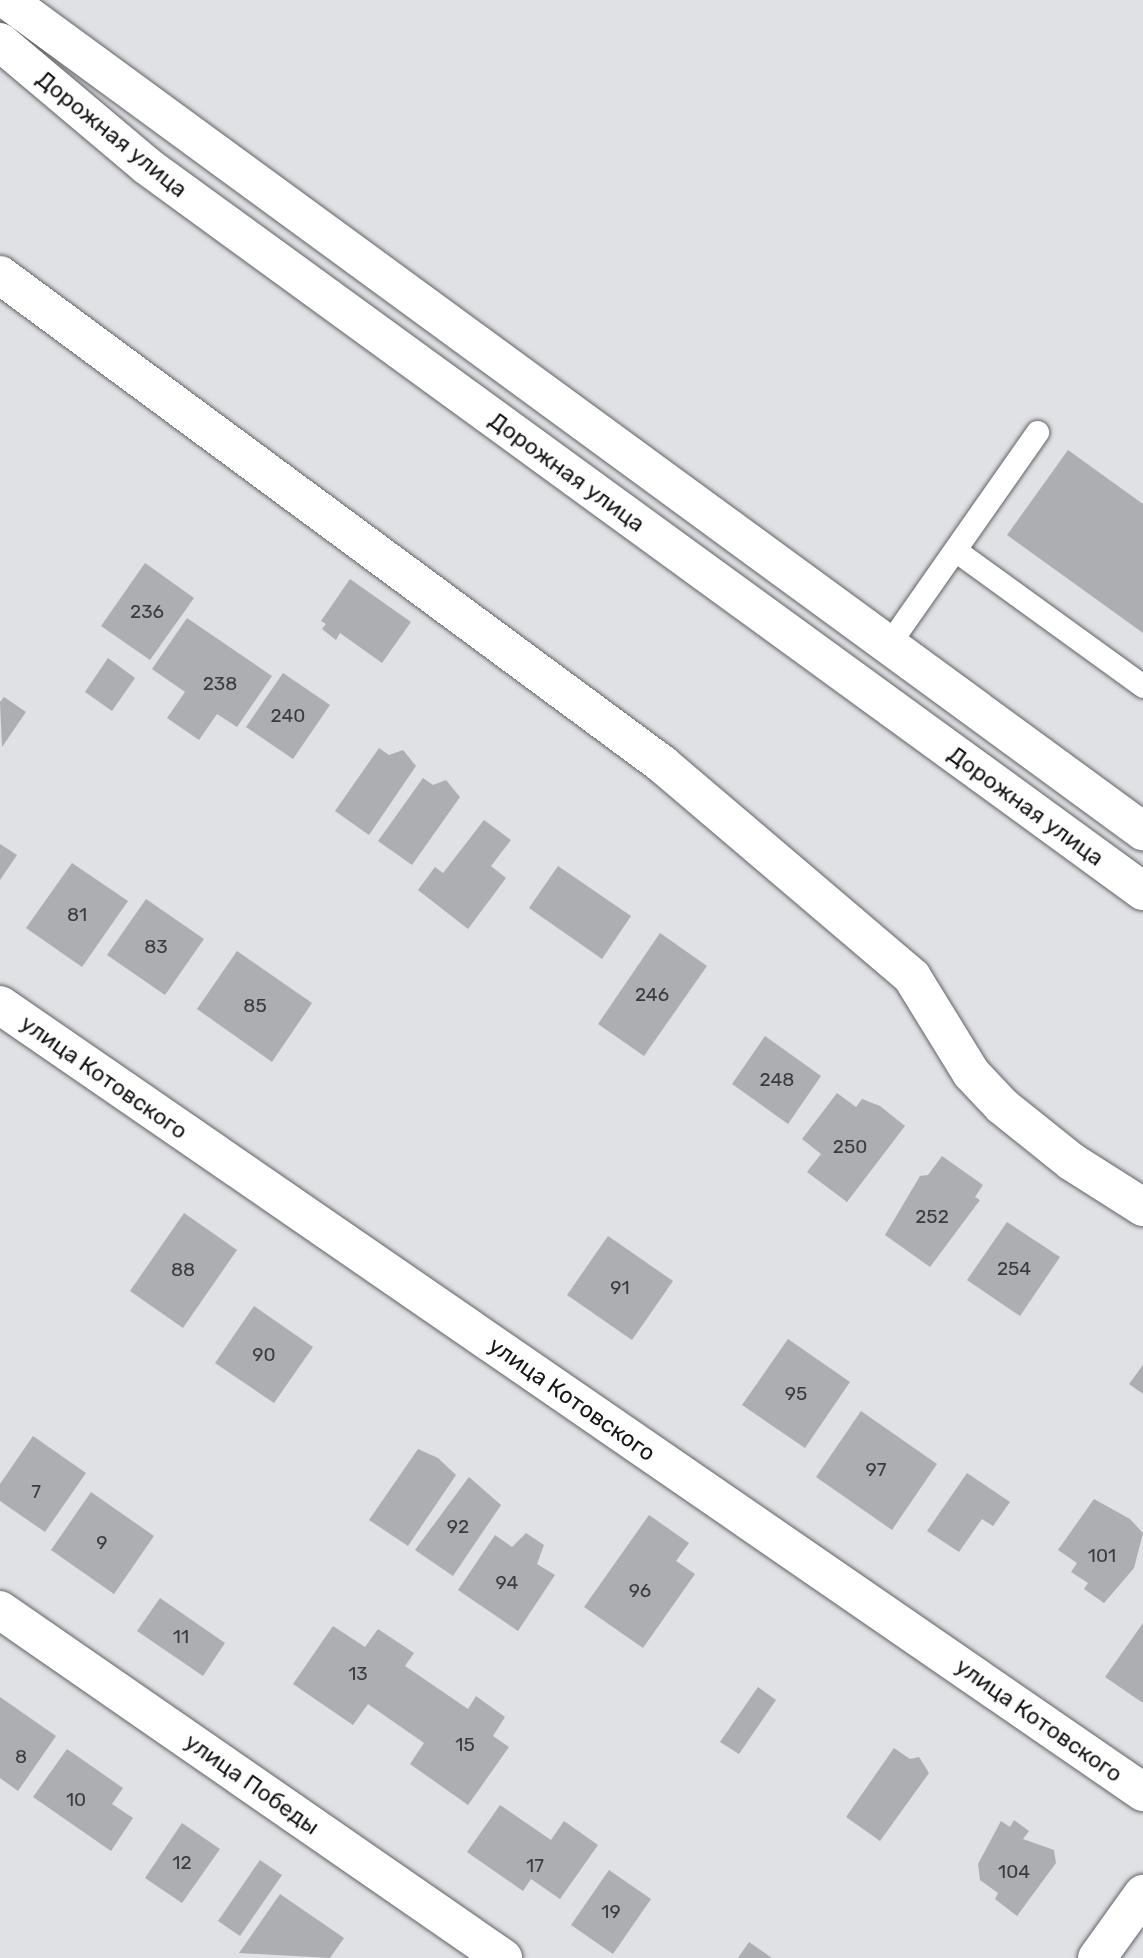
<!DOCTYPE html>
<meta charset="utf-8">
<style>
body{margin:0}
#map{position:relative;width:1143px;height:1958px;overflow:hidden;background:#dfe1e5;font-family:Rubik,sans-serif}
div>[style]{position:absolute}
[style*='--x']{left:calc(var(--x)*1px);top:calc(var(--y)*1px);width:calc(var(--w)*1px);rotate:calc(var(--a)*1deg)}
.building>*{inset:0;background:#acaeb1}
.roads{filter:drop-shadow(0 0 2px #616266) drop-shadow(0 0 2px #616266)}
.service>*{height:23px;margin:-11.5px;padding:0 11.5px;transform-origin:11.5px;border-radius:11.5px;background:#fff}
.minor>*{height:38px;margin:-19px;padding:0 19px;transform-origin:19px;border-radius:19px;background:#fff}
.secondary>*{height:38px;margin:-19px;padding:0 19px;transform-origin:19px;border-radius:19px;background:#fff}
span{translate:-50% -50%;white-space:nowrap;text-align:center;line-height:1.15;-webkit-text-stroke:7px #fff;paint-order:stroke}
.number-label{font-size:19px;color:#3b3b3e}
.number-label span{-webkit-text-stroke-width:0}
.street-label{font-size:23px;color:#151517}
</style>
<div id="map">
<div class="building">
<i style="clip-path:polygon(1068px 450px,1143px 504px,1143px 633px,1007px 535px)"></i>
<i style="clip-path:polygon(145px 563px,194px 598px,150px 660px,101px 626px)"></i>
<i style="clip-path:polygon(350px 579px,411px 622px,382px 663px,340px 633px,336px 640px,322px 629px,326px 624px,321px 621px)"></i>
<i style="clip-path:polygon(187px 618px,272px 676px,237px 727px,217px 714px,199px 740px,167px 718px,185px 692px,152px 669px)"></i>
<i style="clip-path:polygon(108px 658px,135px 678px,112px 711px,85px 692px)"></i>
<i style="clip-path:polygon(283px 673px,330px 705px,293px 759px,246px 727px)"></i>
<i style="clip-path:polygon(4px 697px,26px 712px,2px 747px,0 702px)"></i>
<i style="clip-path:polygon(379px 748px,389px 755px,403px 750px,416px 766px,369px 835px,335px 811px)"></i>
<i style="clip-path:polygon(423px 778px,433px 785px,446px 780px,460px 797px,412px 865px,378px 841px)"></i>
<i style="clip-path:polygon(484px 820px,511px 840px,491px 866px,506px 878px,468px 929px,418px 890px,435px 867px,443px 873px)"></i>
<i style="clip-path:polygon(0 844px,17px 855px,0 880px)"></i>
<i style="clip-path:polygon(72px 863px,128px 901px,82px 967px,26px 928px)"></i>
<i style="clip-path:polygon(558px 866px,631px 916px,602px 959px,529px 908px)"></i>
<i style="clip-path:polygon(146px 899px,204px 939px,165px 995px,107px 955px)"></i>
<i style="clip-path:polygon(660px 933px,707px 966px,644px 1056px,598px 1024px)"></i>
<i style="clip-path:polygon(237px 951px,312px 1003px,272px 1062px,197px 1009px)"></i>
<i style="clip-path:polygon(765px 1036px,821px 1076px,788px 1124px,732px 1084px)"></i>
<i style="clip-path:polygon(837px 1093px,856px 1107px,862px 1099px,880px 1106px,905px 1126px,847px 1202px,807px 1172px,821px 1154px,802px 1139px)"></i>
<i style="clip-path:polygon(942px 1156px,983px 1185px,975px 1197px,980px 1200px,930px 1267px,885px 1235px,920px 1176px,928px 1175px)"></i>
<i style="clip-path:polygon(184px 1213px,237px 1250px,183px 1328px,130px 1291px)"></i>
<i style="clip-path:polygon(1007px 1222px,1060px 1257px,1020px 1316px,967px 1280px)"></i>
<i style="clip-path:polygon(608px 1236px,673px 1281px,632px 1340px,567px 1295px)"></i>
<i style="clip-path:polygon(254px 1306px,313px 1347px,274px 1403px,215px 1363px)"></i>
<i style="clip-path:polygon(788px 1339px,850px 1382px,805px 1448px,742px 1405px)"></i>
<i style="clip-path:polygon(1143px 1365px,1143px 1394px,1129px 1384px)"></i>
<i style="clip-path:polygon(861px 1411px,937px 1464px,892px 1530px,816px 1477px)"></i>
<i style="clip-path:polygon(33px 1436px,86px 1473px,45px 1532px,0 1501px,0 1484px)"></i>
<i style="clip-path:polygon(418px 1449px,438px 1458px,456px 1475px,408px 1546px,369px 1520px)"></i>
<i style="clip-path:polygon(967px 1473px,1010px 1502px,993px 1526px,982px 1519px,959px 1552px,927px 1531px)"></i>
<i style="clip-path:polygon(469px 1477px,501px 1505px,453px 1576px,415px 1550px)"></i>
<i style="clip-path:polygon(91px 1492px,154px 1536px,114px 1594px,51px 1550px)"></i>
<i style="clip-path:polygon(1094px 1499px,1130px 1519px,1143px 1533px,1134px 1568px,1104px 1603px,1084px 1589px,1088px 1583px,1071px 1572px,1077px 1563px,1058px 1550px)"></i>
<i style="clip-path:polygon(649px 1515px,689px 1543px,676px 1561px,695px 1574px,643px 1648px,584px 1607px)"></i>
<i style="clip-path:polygon(526px 1533px,544px 1545px,537px 1564px,555px 1575px,518px 1631px,458px 1590px,495px 1535px,512px 1547px)"></i>
<i style="clip-path:polygon(160px 1598px,225px 1643px,203px 1676px,137px 1631px)"></i>
<i style="clip-path:polygon(1143px 1623px,1143px 1703px,1105px 1677px)"></i>
<i style="clip-path:polygon(333px 1626px,365px 1647px,378px 1629px,414px 1653px,405px 1666px,468px 1709px,476px 1696px,505px 1717px,493px 1736px,509px 1747px,468px 1805px,410px 1764px,424px 1743px,368px 1704px,353px 1725px,293px 1684px)"></i>
<i style="clip-path:polygon(758px 1687px,776px 1700px,739px 1754px,720px 1742px)"></i>
<i style="clip-path:polygon(0 1697px,56px 1736px,18px 1791px,0 1778px)"></i>
<i style="clip-path:polygon(894px 1748px,910px 1759px,919px 1757px,929px 1773px,880px 1841px,846px 1817px)"></i>
<i style="clip-path:polygon(67px 1749px,123px 1788px,112px 1804px,133px 1818px,111px 1851px,33px 1797px)"></i>
<i style="clip-path:polygon(500px 1805px,551px 1840px,564px 1821px,598px 1845px,560px 1899px,531px 1879px,523px 1891px,467px 1852px)"></i>
<i style="clip-path:polygon(1014px 1820px,1029px 1831px,1023px 1839px,1054px 1850px,1056px 1863px,1017px 1916px,995px 1899px,998px 1893px,980px 1880px,978px 1864px,1001px 1821px,1010px 1827px)"></i>
<i style="clip-path:polygon(182px 1823px,220px 1849px,182px 1903px,145px 1878px)"></i>
<i style="clip-path:polygon(260px 1860px,282px 1875px,240px 1936px,218px 1921px)"></i>
<i style="clip-path:polygon(609px 1870px,651px 1899px,613px 1954px,571px 1925px)"></i>
<i style="clip-path:polygon(280px 1894px,344px 1938px,330px 1958px,239px 1953px)"></i>
<i style="clip-path:polygon(749px 1942px,772px 1958px,738px 1958px)"></i>
</div>
<div class="roads">
<div class="service">
<i style="--x:955;--y:550;--w:232;--a:35.9"></i>
<i style="--x:888;--y:645;--w:260;--a:-55"></i>
</div>
<div class="minor">
<i style="--x:0;--y:275;--w:823;--a:36.45"></i>
<i style="--x:662;--y:764;--w:328;--a:40.4"></i>
<i style="--x:912;--y:977;--w:113;--a:58.4"></i>
<i style="--x:971;--y:1073;--w:45;--a:46.8"></i>
<i style="--x:1002;--y:1106;--w:90;--a:38.7"></i>
<i style="--x:1072;--y:1162;--w:84;--a:32.4"></i>
<i style="--x:0;--y:1005;--w:1388;--a:34.55"></i>
<i style="--x:0;--y:1610;--w:612;--a:34.68"></i>
<i style="--x:1097;--y:1958;--w:79;--a:-54.3"></i>
</div>
<div class="secondary">
<i style="--x:7;--y:0;--w:1408;--a:36.19"></i>
<i style="--x:0;--y:42;--w:192;--a:40.1"></i>
<i style="--x:147;--y:166;--w:1232;--a:36.05"></i>
</div>
</div>
<div class="number-label">
<span style="left:147px;top:612px">236</span>
<span style="left:220px;top:684px">238</span>
<span style="left:288px;top:716px">240</span>
<span style="left:77px;top:915px">81</span>
<span style="left:156px;top:947px">83</span>
<span style="left:652px;top:995px">246</span>
<span style="left:255px;top:1006px">85</span>
<span style="left:777px;top:1080px">248</span>
<span style="left:850px;top:1147px">250</span>
<span style="left:932px;top:1217px">252</span>
<span style="left:1014px;top:1269px">254</span>
<span style="left:183px;top:1270px">88</span>
<span style="left:620px;top:1288px">91</span>
<span style="left:264px;top:1355px">90</span>
<span style="left:796px;top:1394px">95</span>
<span style="left:876px;top:1470px">97</span>
<span style="left:36px;top:1492px">7</span>
<span style="left:458px;top:1527px">92</span>
<span style="left:102px;top:1543px">9</span>
<span style="left:1102px;top:1556px">101</span>
<span style="left:507px;top:1583px">94</span>
<span style="left:640px;top:1591px">96</span>
<span style="left:181px;top:1637px">11</span>
<span style="left:358px;top:1674px">13</span>
<span style="left:465px;top:1745px">15</span>
<span style="left:21px;top:1757px">8</span>
<span style="left:76px;top:1800px">10</span>
<span style="left:182px;top:1863px">12</span>
<span style="left:535px;top:1866px">17</span>
<span style="left:1014px;top:1872px">104</span>
<span style="left:611px;top:1912px">19</span>
</div>
<div class="street-label">
<span style="left:112px;top:134px;rotate:39deg">Дорожная улица</span>
<span style="left:567px;top:472px;rotate:36deg">Дорожная улица</span>
<span style="left:1026px;top:806px;rotate:36deg">Дорожная улица</span>
<span style="left:104px;top:1077px;rotate:35deg">улица Котовского</span>
<span style="left:572px;top:1399px;rotate:35deg">улица Котовского</span>
<span style="left:1039px;top:1720px;rotate:35deg">улица Котовского</span>
<span style="left:252px;top:1784px;rotate:35deg">улица Победы</span>
</div>
</div>
